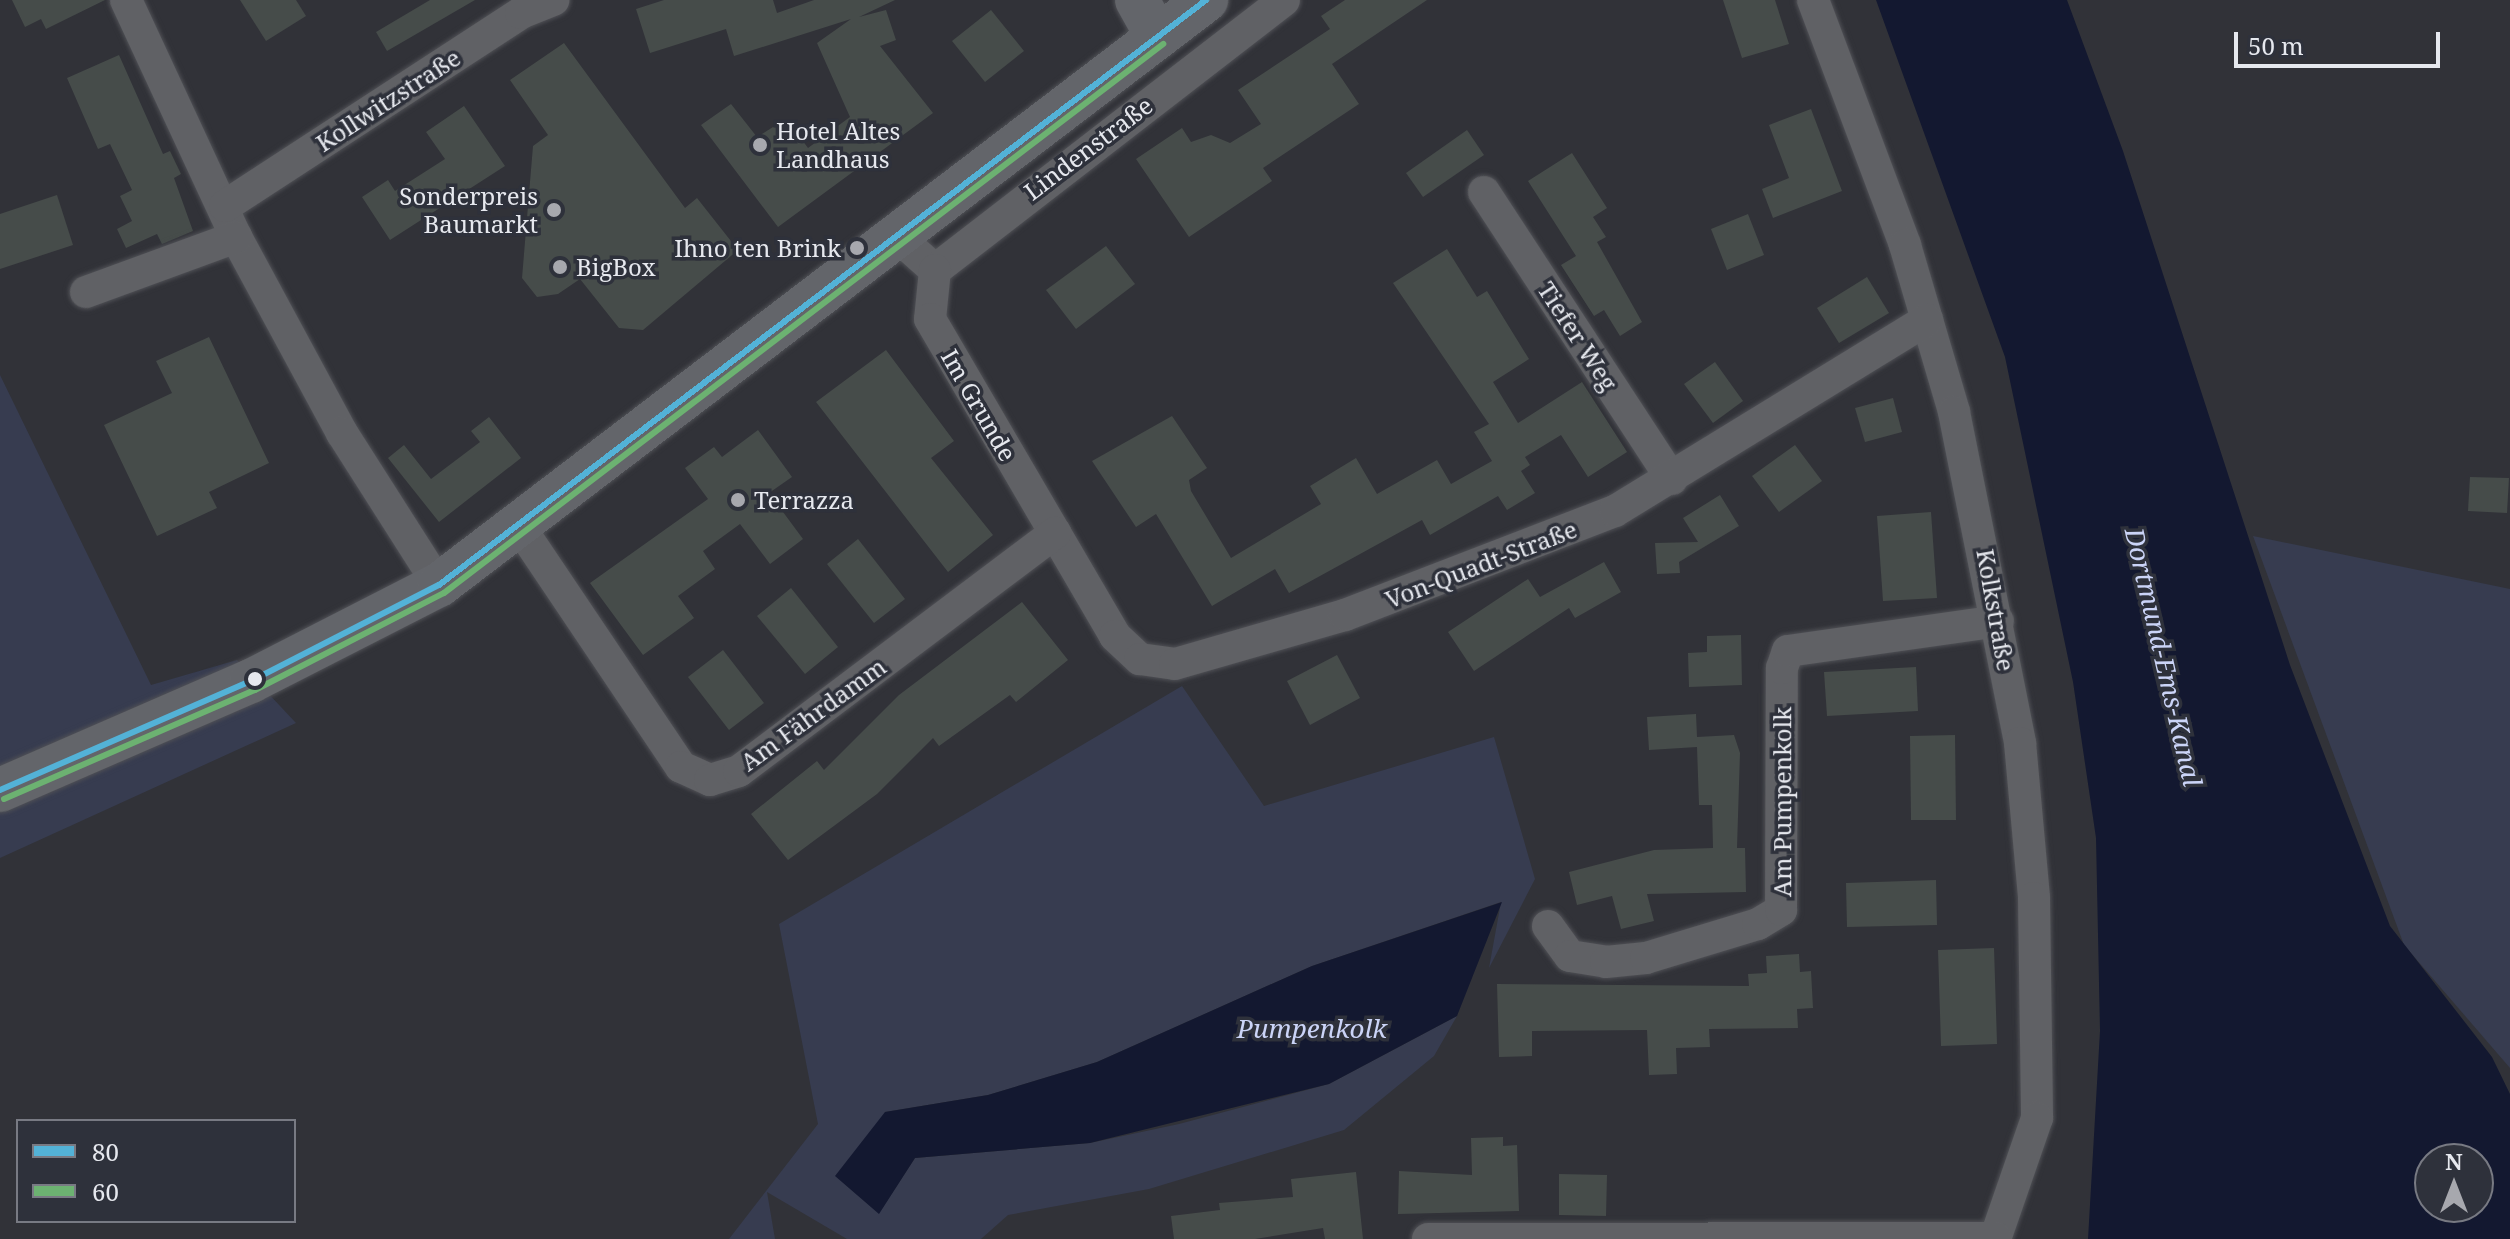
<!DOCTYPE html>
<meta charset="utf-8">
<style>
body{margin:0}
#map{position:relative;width:2510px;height:1239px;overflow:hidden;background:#313238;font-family:"Noto Serif",serif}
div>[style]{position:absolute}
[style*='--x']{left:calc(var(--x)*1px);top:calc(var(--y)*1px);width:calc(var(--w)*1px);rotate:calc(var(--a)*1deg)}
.green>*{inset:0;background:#373c50}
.water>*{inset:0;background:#131830}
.building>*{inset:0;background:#464c4a}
.roads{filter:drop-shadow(0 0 2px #4f5055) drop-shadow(0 0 2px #4f5055)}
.street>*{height:32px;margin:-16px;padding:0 16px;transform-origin:16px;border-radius:16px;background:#606165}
.secondary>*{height:44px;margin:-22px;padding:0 22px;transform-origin:22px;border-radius:22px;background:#63656a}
.bus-1>*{height:6px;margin:-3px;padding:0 3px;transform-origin:3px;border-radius:3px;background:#53b2d7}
.bus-2>*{height:6px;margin:-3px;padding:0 3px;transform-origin:3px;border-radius:3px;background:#6cb271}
.dots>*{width:22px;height:22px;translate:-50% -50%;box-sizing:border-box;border:4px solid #2e313b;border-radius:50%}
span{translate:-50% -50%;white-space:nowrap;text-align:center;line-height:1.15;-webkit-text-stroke:7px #2e313b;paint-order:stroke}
.street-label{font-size:24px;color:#e6e8ee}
.poi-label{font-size:24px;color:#e6e8ee}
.left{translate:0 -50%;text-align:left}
.right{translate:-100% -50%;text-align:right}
.water-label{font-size:26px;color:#cbd4f7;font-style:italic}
.legend{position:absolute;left:16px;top:1119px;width:280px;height:104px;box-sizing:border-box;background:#2e313b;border:2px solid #787a83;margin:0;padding:10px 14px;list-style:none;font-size:24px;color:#e6e8ee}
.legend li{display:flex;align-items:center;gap:16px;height:40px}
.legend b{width:40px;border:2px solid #787a83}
.north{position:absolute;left:2414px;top:1143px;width:80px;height:80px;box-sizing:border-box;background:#2e313b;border:2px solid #787a83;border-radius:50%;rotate:0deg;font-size:22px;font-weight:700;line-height:32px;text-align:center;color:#e6e8ee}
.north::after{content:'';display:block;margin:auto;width:28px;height:36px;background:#a7a8ae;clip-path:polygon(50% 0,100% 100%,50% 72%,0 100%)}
.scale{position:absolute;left:2234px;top:32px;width:206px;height:36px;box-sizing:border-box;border:4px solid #e6e8ee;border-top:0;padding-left:10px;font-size:24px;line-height:28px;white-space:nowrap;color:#e6e8ee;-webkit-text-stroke:6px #2e313b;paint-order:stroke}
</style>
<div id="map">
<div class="green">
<i style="clip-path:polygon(0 375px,151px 685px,237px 660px,296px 723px,0 858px)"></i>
<i style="clip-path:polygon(2253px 536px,2510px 589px,2510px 1068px,2404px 945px)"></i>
<i style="clip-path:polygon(1182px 686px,1264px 806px,1494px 737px,1535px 879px,1489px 968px,1501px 902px,1312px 966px,1097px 1062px,988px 1095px,885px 1112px,879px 1213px,915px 1158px,1090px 1143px,1179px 1124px,1329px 1084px,1457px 1016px,1434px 1056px,1344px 1130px,1149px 1189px,1008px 1215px,981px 1239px,847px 1239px,767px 1192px,775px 1239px,729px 1239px,818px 1124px,779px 924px)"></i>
</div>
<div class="water">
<i style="clip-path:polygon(evenodd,1876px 0,2067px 0,2123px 151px,2290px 665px,2390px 926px,2492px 1057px,2510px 1094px,2510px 1239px,2088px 1239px,2100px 1031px,2096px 838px,2073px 682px,2005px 357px,1876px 0,2430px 1159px,2478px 1159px,2478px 1207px,2430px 1207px,2430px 1159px)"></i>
<i style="clip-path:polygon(1502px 902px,1457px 1016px,1329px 1084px,1090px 1143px,915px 1158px,879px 1214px,835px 1176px,885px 1112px,988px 1095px,1097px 1062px,1312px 966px)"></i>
</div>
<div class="building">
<i style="clip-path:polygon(12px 0,105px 0,46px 29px,41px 19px,25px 27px)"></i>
<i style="clip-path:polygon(240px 0,296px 0,306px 16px,266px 41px)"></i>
<i style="clip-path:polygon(430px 0,475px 0,387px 51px,376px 32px)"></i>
<i style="clip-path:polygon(664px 0,773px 0,777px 13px,814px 0,895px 0,859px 17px,886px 10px,896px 40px,880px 46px,933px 113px,778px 227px,701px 125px,731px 104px,757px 137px,773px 127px,794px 129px,808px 148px,850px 117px,817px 43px,851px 19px,734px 56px,726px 29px,650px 53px,636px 9px)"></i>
<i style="clip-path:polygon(1345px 0,1427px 0,1332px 64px,1359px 104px,1263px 168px,1272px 181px,1189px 237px,1136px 159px,1182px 128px,1191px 142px,1211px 135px,1230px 143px,1261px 124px,1238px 90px,1330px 29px,1321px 16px)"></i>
<i style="clip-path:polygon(1723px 0,1775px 0,1789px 44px,1742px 58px)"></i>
<i style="clip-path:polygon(991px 10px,1024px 51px,985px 82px,952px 41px)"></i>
<i style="clip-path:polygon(564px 43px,685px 208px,697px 198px,738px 250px,643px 330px,619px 328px,580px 279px,558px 294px,537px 297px,522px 278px,533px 146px,548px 135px,510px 80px)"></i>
<i style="clip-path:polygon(119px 55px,163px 154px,170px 151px,181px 174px,174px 178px,193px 231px,162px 244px,157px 234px,126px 248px,117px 229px,132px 221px,120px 196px,132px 190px,110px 144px,98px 149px,67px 78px)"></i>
<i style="clip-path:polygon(464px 106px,505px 166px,390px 240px,362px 197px,388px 180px,395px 191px,445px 159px,426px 132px)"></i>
<i style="clip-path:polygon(1811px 109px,1842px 191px,1773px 218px,1762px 189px,1789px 178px,1769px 125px)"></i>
<i style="clip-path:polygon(1467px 130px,1484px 155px,1423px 197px,1406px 173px)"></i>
<i style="clip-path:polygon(1572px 153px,1607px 208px,1593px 217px,1606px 237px,1597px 242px,1642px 322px,1620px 336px,1604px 310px,1594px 316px,1561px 265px,1576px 256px,1528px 181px)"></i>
<i style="clip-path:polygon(57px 195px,73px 245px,0 269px,0 214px)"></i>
<i style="clip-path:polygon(1748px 214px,1764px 255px,1727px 270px,1711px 229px)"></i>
<i style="clip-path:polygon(1106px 246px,1135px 284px,1076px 329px,1046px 290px)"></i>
<i style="clip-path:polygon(1447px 249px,1477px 297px,1487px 291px,1529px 359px,1493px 382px,1518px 423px,1582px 382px,1627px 452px,1588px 477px,1561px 435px,1525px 457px,1530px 465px,1521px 471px,1535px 493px,1507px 510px,1498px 496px,1430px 535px,1422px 520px,1289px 593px,1275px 569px,1212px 606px,1156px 514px,1136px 527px,1092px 461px,1172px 416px,1207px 468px,1189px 480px,1191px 491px,1231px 558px,1321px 504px,1310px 486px,1356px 458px,1377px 494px,1437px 460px,1451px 484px,1492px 461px,1474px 432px,1489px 424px,1393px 283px)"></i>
<i style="clip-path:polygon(1867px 277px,1889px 313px,1839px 343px,1817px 308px)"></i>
<i style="clip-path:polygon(209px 337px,269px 463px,209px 492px,217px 508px,157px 536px,104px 425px,172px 393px,156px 361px)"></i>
<i style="clip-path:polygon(886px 350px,954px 441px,931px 458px,993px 535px,948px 572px,816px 402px)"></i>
<i style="clip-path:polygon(1715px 362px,1743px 401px,1713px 423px,1684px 384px)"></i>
<i style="clip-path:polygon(1893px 398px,1902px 432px,1865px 442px,1855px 408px)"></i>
<i style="clip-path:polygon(489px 417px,521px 458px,439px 522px,388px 458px,404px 445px,431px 479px,480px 442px,471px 431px)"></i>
<i style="clip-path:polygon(758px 430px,792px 477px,769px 493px,803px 539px,770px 564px,740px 524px,703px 551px,715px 569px,678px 596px,694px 618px,643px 655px,590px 583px,708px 499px,685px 468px,714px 447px,722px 457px)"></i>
<i style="clip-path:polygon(1795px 445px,1822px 481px,1779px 512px,1752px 476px)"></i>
<i style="clip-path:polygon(2470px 477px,2509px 478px,2507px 513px,2468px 511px)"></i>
<i style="clip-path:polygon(1720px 495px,1739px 526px,1679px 562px,1680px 573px,1657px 574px,1655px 543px,1698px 542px,1683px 518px)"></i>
<i style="clip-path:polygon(1931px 512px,1937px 598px,1883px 601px,1877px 516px)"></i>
<i style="clip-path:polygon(858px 539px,905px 599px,874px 623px,827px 564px)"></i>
<i style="clip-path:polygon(1604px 562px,1621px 592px,1575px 618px,1569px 608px,1474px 671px,1448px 632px,1528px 579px,1540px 597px)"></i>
<i style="clip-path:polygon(791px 588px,838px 647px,805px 674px,757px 616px)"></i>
<i style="clip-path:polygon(1022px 602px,1068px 660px,1016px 702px,1010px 695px,939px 746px,933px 738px,877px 794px,788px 860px,751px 814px,817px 761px,824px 770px,899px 695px)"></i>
<i style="clip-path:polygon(1741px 635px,1742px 685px,1689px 687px,1688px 653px,1707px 652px,1707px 636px)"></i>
<i style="clip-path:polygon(723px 650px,764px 703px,729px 730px,688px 677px)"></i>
<i style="clip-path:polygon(1337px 655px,1360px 698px,1310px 725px,1287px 681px)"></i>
<i style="clip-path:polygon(1916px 667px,1918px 711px,1827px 716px,1824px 672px)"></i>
<i style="clip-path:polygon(1696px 714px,1697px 737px,1734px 735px,1740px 753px,1737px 848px,1745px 848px,1746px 892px,1647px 894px,1654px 921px,1621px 929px,1612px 896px,1577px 905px,1569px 872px,1654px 850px,1713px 848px,1712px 805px,1699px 805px,1697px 747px,1649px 750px,1647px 717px)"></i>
<i style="clip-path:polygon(1955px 735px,1956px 820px,1911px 820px,1910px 736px)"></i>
<i style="clip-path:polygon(1936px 880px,1937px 925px,1847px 927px,1846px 883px)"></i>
<i style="clip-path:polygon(1994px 948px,1997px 1044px,1941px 1046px,1938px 950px)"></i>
<i style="clip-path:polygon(1799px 954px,1800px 972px,1811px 971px,1813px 1008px,1797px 1009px,1798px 1028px,1709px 1029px,1710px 1047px,1676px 1048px,1677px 1074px,1649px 1075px,1647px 1030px,1532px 1031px,1532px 1056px,1499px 1057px,1497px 984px,1749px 986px,1748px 974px,1767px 973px,1766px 956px)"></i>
<i style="clip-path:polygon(1503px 1137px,1503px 1146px,1517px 1145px,1519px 1211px,1398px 1214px,1399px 1171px,1472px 1175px,1471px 1138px)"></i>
<i style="clip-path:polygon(1356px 1172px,1363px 1239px,1325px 1239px,1323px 1228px,1255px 1239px,1174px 1239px,1171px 1216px,1220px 1210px,1219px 1203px,1293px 1197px,1291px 1179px)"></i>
<i style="clip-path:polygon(1559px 1174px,1607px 1175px,1606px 1216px,1559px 1215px)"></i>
</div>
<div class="roads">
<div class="street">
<i style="--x:126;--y:0;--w:261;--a:65.1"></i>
<i style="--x:236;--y:237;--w:223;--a:61.6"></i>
<i style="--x:342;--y:433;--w:180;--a:57.5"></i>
<i style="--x:1813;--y:0;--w:262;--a:69.4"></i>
<i style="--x:1905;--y:245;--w:174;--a:73.6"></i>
<i style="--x:1954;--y:412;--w:338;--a:78.7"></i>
<i style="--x:2020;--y:743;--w:156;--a:84.8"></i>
<i style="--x:2034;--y:898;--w:220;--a:89.2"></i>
<i style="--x:2037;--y:1118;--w:128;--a:109.1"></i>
<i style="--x:1484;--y:192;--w:343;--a:56.8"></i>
<i style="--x:225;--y:206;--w:353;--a:-33.1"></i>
<i style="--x:521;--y:13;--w:35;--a:-22"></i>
<i style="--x:897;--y:236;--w:51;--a:41.8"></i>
<i style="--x:935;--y:270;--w:441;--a:-37.7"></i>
<i style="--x:935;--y:270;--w:49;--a:95.8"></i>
<i style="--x:930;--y:319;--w:367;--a:59.7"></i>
<i style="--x:1115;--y:636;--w:34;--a:43"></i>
<i style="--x:1140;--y:659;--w:35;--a:8"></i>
<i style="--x:1175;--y:664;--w:177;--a:-16.1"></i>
<i style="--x:1345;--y:615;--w:289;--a:-21.1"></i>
<i style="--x:1615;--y:511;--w:366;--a:-31.5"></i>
<i style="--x:86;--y:292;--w:160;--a:-20.1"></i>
<i style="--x:519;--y:526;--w:290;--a:56.1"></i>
<i style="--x:681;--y:767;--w:32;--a:24"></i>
<i style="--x:710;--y:780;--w:30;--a:-17"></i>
<i style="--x:739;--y:771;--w:396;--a:-37"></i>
<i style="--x:1548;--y:926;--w:37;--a:54"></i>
<i style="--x:1570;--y:956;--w:36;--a:9"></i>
<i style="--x:1606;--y:962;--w:40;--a:-5.7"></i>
<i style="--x:1646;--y:958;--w:117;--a:-16.9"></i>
<i style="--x:1758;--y:924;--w:27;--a:-31"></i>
<i style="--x:1781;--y:910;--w:242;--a:-89.8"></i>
<i style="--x:1782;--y:668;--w:18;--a:-71"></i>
<i style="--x:1788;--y:651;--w:212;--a:-8.1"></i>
<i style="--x:1428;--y:1239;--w:568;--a:-0.1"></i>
</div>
<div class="secondary">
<i style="--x:1137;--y:0;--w:41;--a:60.9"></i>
<i style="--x:0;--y:790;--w:274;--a:-23.5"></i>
<i style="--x:251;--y:681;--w:211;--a:-27.1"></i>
<i style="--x:439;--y:585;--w:965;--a:-37.33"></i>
</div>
</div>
<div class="bus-1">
<i style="--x:0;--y:790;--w:274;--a:-23.5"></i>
<i style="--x:251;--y:681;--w:211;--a:-27.1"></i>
<i style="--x:439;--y:585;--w:965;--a:-37.33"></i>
</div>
<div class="bus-2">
<i style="--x:4;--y:799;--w:274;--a:-23.5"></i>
<i style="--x:255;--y:690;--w:212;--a:-27.2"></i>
<i style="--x:444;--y:593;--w:905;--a:-37.36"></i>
</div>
<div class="dots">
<i style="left:760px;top:145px;background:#a7a8ae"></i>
<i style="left:554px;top:210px;background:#a7a8ae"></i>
<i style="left:857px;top:248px;background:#a7a8ae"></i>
<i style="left:560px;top:267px;background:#a7a8ae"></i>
<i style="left:738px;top:500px;background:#a7a8ae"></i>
<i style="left:255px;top:679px;background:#e6e8ee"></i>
</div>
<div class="street-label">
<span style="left:388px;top:100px;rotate:-33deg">Kollwitzstraße</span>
<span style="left:1088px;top:148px;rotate:-37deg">Lindenstraße</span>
<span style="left:1578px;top:336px;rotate:57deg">Tiefer Weg</span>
<span style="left:979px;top:405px;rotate:60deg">Im Grunde</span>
<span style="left:1481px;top:564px;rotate:-21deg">Von-Quadt-Straße</span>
<span style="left:1996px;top:610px;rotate:80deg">Kolkstraße</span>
<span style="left:813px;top:714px;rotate:-36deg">Am Fährdamm</span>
<span style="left:1782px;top:802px;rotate:-90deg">Am Pumpenkolk</span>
</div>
<div class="poi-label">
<span class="left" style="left:776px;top:145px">Hotel Altes<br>Landhaus</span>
<span class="right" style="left:538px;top:210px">Sonderpreis<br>Baumarkt</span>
<span class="right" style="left:841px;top:248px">Ihno ten Brink</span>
<span class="left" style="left:576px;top:267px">BigBox</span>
<span class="left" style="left:754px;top:500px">Terrazza</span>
</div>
<div class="water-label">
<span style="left:2163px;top:657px;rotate:77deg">Dortmund-Ems-Kanal</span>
<span style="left:1312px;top:1029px">Pumpenkolk</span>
</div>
<ul class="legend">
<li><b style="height:10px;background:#53b2d7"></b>80</li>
<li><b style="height:10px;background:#6cb271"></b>60</li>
</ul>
<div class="north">N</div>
<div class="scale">50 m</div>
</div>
